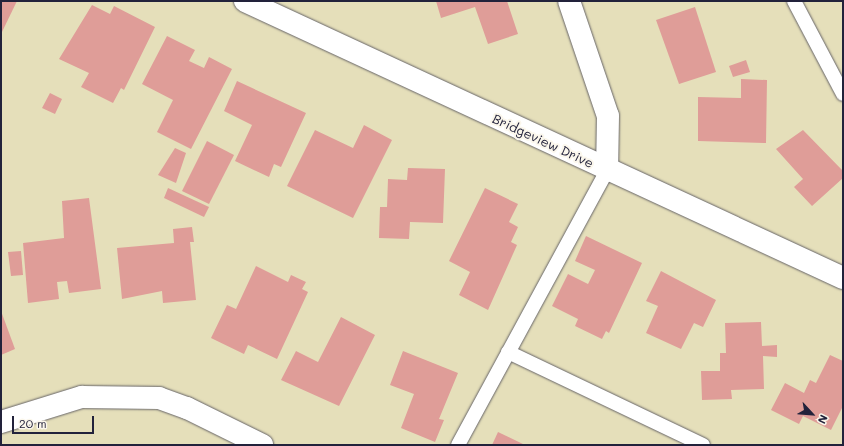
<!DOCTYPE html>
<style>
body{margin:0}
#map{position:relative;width:844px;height:446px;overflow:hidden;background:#e5dfba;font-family:Mali,sans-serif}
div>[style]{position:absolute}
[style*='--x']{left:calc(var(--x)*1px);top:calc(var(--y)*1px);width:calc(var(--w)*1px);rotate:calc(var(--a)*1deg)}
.building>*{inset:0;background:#df9d98}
.roads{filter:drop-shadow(0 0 1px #666467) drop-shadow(0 0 1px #666467)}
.service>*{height:14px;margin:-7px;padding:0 7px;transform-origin:7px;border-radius:7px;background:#fff}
.minor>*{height:22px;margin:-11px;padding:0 11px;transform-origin:11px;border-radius:11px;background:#fff}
span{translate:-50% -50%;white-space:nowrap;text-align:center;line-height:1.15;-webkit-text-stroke:4px #fbf7ec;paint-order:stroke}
.street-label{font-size:13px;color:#22223b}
.frame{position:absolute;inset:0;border:2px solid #22223b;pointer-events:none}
.north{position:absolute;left:792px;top:394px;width:40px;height:40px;-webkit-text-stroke:3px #fbf7ec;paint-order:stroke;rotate:116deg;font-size:11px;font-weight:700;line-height:16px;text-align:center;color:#22223b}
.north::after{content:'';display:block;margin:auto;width:14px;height:18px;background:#22223b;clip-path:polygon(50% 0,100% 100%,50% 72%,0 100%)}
.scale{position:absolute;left:12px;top:416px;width:82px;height:18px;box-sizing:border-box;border:2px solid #22223b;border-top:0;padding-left:5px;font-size:12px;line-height:14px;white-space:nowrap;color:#22223b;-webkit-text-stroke:3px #fbf7ec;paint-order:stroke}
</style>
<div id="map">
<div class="building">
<i style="clip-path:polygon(1px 1px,17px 1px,1px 34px)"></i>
<i style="clip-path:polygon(436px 1px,507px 1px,518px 34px,488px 44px,475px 7px,441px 18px)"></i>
<i style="clip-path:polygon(92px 5px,110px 14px,114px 6px,155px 27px,124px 90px,121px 88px,113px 103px,81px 87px,89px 73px,59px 59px)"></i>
<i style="clip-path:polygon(695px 7px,716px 72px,679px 84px,656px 20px)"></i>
<i style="clip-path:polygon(167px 36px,195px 50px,189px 61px,204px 68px,209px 57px,232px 69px,191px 149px,157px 132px,173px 100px,142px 84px)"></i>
<i style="clip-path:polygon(746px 60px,750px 72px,733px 77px,729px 66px)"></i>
<i style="clip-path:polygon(741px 79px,767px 80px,766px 143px,698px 141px,698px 97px,741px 98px)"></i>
<i style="clip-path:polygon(237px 81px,306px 113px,281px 167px,274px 164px,269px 177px,235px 161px,252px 125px,224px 111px)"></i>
<i style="clip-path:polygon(50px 93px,62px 99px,55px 114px,42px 108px)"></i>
<i style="clip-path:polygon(364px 125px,392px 140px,353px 218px,287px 186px,315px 130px,353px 148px)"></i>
<i style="clip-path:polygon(803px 130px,843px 171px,843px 178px,812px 206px,794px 187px,803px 179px,776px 149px)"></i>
<i style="clip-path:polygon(207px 141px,234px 155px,209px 204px,182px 191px)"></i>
<i style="clip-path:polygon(175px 148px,186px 153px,176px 183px,158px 175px)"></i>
<i style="clip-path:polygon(408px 168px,445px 169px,443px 223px,410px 222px,409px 239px,379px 238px,380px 207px,387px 207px,388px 179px,407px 180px)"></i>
<i style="clip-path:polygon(168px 188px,209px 207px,204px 217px,164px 198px)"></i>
<i style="clip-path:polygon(485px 188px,518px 204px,509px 222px,518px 227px,511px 242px,517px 245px,488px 310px,459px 295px,470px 272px,449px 261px)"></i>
<i style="clip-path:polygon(89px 198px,101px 289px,69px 293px,67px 281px,57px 282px,59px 299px,28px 303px,23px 243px,64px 238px,62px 201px)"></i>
<i style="clip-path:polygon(192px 227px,194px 242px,190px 242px,196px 300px,163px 303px,162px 291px,122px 299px,117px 248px,174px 243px,173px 229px)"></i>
<i style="clip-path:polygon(586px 236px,642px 263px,609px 333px,606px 331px,602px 339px,575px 326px,578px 319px,552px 306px,568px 274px,588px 284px,595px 270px,575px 261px)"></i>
<i style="clip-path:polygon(21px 251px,23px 275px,11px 276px,8px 252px)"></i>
<i style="clip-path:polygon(256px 266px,288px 282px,291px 275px,306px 282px,302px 289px,308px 292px,277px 359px,248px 345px,244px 354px,211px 338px,227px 305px,236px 309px)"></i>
<i style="clip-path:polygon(661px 271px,716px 300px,703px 327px,694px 323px,681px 349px,646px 333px,658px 306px,646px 301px)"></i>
<i style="clip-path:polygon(1px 311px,15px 349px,1px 355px)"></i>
<i style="clip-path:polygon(341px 317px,375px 335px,339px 406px,281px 380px,296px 351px,318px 362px)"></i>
<i style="clip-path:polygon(761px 322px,762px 346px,777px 345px,777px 357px,763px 356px,764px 389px,731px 390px,732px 399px,702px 400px,701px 371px,720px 371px,720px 353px,726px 353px,725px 323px)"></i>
<i style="clip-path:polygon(403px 351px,458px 373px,439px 419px,444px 420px,435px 442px,401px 428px,414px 394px,390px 385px)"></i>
<i style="clip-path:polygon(830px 355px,843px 361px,843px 406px,831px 430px,803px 416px,799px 424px,771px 410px,785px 383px,804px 393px,810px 380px,816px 383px)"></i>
<i style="clip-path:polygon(498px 432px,525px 445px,492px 445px)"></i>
</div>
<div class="roads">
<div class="service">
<i style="--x:794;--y:1;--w:105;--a:62.2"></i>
<i style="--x:508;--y:352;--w:216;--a:25.5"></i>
<i style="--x:458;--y:445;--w:312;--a:-61.5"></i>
</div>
<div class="minor">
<i style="--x:245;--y:1;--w:659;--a:24.85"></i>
<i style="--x:569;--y:1;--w:121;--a:71.3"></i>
<i style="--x:608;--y:116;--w:55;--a:91"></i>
<i style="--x:1;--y:422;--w:85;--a:-17.2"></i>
<i style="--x:82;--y:397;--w:77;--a:0.7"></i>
<i style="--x:159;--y:398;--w:30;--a:20"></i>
<i style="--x:187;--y:408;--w:84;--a:26.3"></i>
</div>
</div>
<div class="street-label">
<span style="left:543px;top:141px;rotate:25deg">Bridgeview Drive</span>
</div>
<div class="frame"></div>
<div class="north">N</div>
<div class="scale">20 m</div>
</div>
